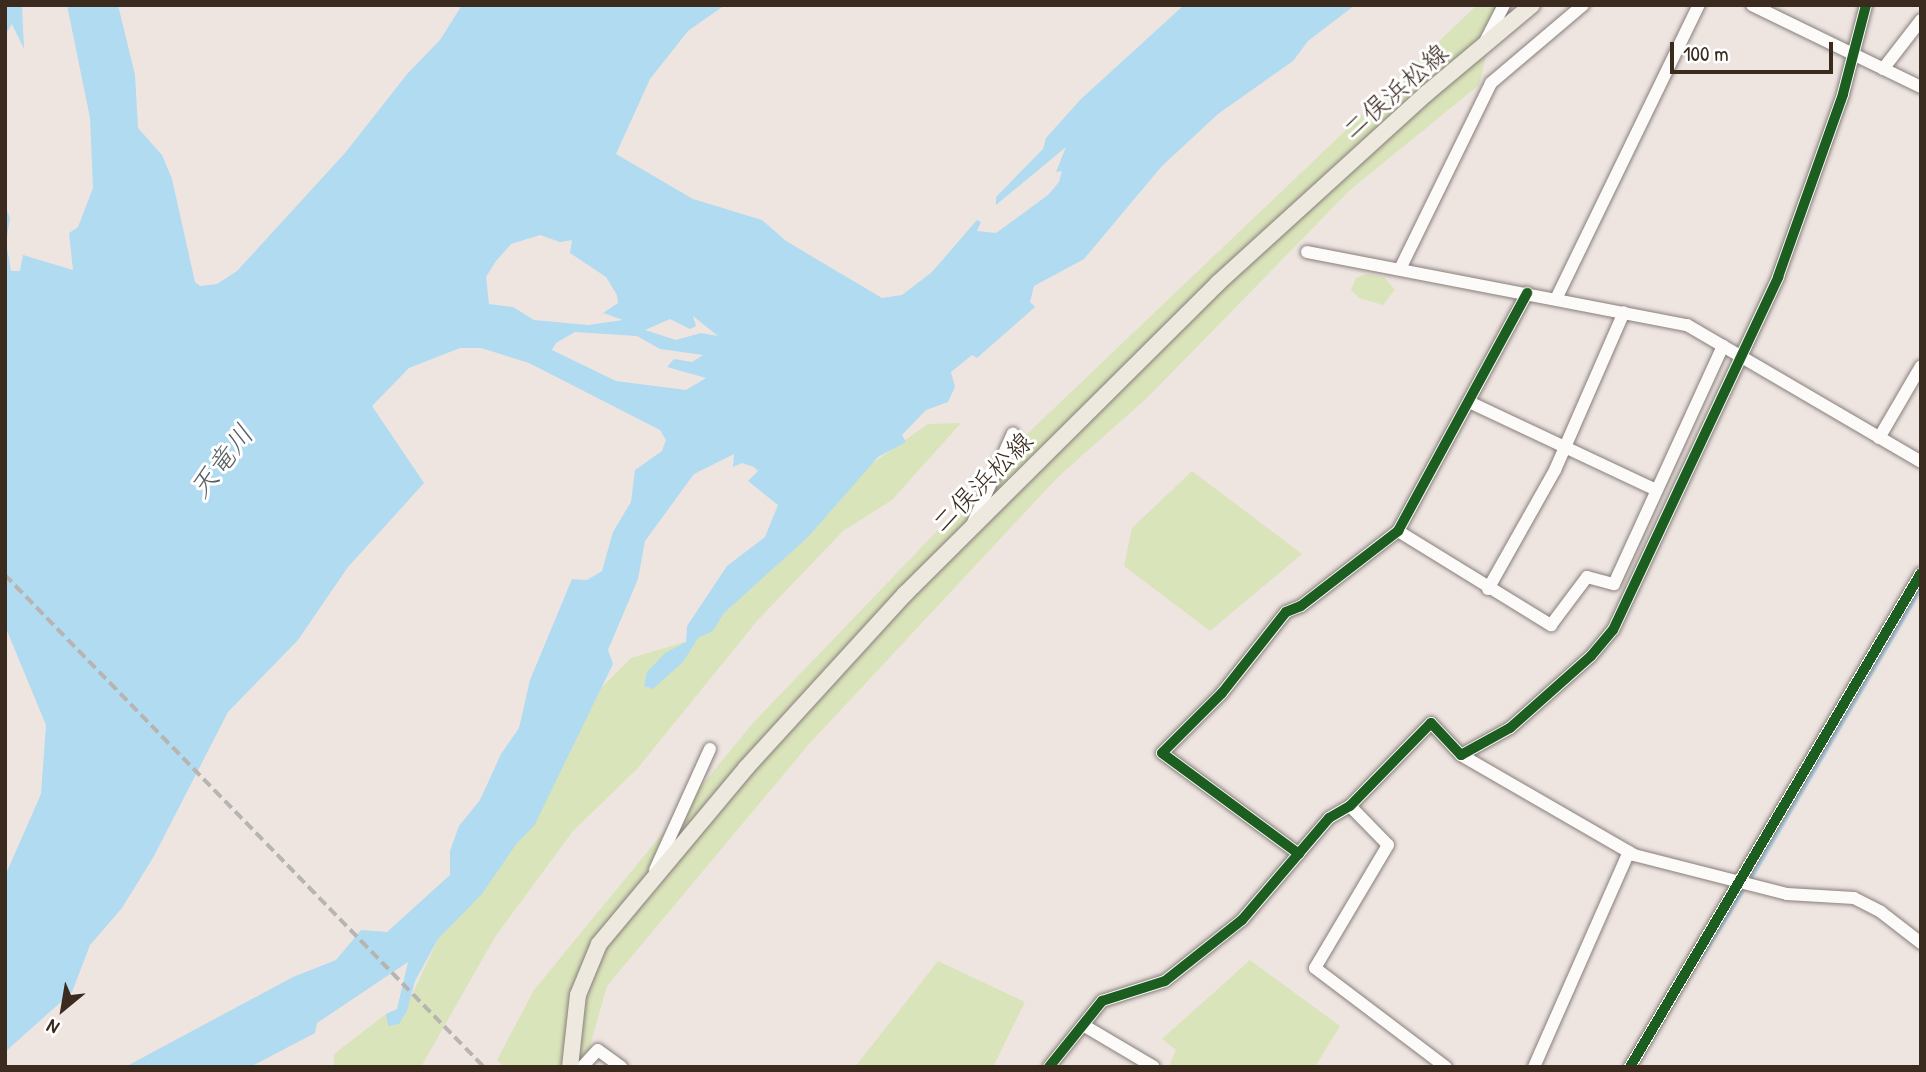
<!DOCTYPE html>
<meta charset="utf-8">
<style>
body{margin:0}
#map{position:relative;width:1926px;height:1072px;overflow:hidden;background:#eee5e1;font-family:"Patrick Hand","Klee One",sans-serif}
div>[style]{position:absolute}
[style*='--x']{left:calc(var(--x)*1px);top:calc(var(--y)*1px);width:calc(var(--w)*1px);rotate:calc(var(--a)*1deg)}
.green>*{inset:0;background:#dae4ba}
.water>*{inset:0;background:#b0dbf1}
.stream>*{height:3.5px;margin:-1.75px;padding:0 1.75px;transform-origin:1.75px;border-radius:1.75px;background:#b0dbf1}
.roads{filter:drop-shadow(0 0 2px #877f7b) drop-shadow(0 0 2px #877f7b)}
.minor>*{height:12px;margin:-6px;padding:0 6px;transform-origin:6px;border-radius:6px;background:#fcfbfa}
.major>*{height:16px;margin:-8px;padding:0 8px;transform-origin:8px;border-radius:8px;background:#eee9de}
.rail>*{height:3.5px;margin-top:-1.75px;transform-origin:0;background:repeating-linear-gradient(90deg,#b7b4b1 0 10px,transparent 0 15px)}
.cycleway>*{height:10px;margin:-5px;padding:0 5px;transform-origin:5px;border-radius:5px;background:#1b5e20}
span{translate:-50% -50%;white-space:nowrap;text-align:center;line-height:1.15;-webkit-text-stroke:6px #fff;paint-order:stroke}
.street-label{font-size:26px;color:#3b2a1e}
.water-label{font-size:28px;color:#565e5f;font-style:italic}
.frame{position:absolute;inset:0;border:7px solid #3b2a1e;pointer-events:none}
.north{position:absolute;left:28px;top:974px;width:70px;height:70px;-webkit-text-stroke:5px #fff;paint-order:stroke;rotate:210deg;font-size:19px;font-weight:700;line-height:28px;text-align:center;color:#3b2a1e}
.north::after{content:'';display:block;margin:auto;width:24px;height:32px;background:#3b2a1e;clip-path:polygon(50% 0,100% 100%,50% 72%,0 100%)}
.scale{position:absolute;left:1670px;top:42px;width:163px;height:32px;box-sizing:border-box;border:4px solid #3b2a1e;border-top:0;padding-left:9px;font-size:21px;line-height:24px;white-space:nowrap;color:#3b2a1e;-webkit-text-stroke:5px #fff;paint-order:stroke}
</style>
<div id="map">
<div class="green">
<i style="clip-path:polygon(1477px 5px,1498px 5px,1479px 85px,1350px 190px,1148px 397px,1057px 478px,810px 743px,607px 986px,584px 1067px,504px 1067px,497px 1060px,534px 990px,753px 723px,939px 529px,1013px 459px,1025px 436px)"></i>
<i style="clip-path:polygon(1367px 274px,1384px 277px,1395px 290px,1383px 305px,1359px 298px,1351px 290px,1356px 278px)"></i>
<i style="clip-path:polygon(961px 423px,892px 500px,843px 531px,757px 621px,637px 769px,573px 831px,495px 937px,421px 1067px,334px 1067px,334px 1054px,386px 1014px,399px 1023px,438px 939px,541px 810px,601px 688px,631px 658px,698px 638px,818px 524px,870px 465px,928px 424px)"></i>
<i style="clip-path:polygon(1192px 471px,1302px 554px,1210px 631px,1124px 566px,1132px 528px)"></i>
<i style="clip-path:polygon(1250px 960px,1340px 1026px,1315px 1067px,1169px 1066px,1176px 1050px,1162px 1039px)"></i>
<i style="clip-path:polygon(938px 961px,1025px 1002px,993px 1067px,855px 1067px)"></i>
</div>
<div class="water">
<i style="clip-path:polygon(5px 5px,22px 5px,24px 49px,12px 24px,5px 35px)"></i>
<i style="clip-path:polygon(evenodd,67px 5px,118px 5px,135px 75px,138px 128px,162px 155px,172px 179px,195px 282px,200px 286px,217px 284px,237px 271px,345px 153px,408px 73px,440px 40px,462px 5px,725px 5px,688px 31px,650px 79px,616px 154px,693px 199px,762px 220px,786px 241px,882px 298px,902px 295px,932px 272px,977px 220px,981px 222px,977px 231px,996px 233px,1048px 195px,1059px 182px,1062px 171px,1056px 172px,1066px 147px,996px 205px,996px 197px,1043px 149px,1046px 138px,1081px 99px,1184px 5px,1355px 5px,1308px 41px,1293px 61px,1218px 114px,1162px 166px,1084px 259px,1034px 286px,1030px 302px,1035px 307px,977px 358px,972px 355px,951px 372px,955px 387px,948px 402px,926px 410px,902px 435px,906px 442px,878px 457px,808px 537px,724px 613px,713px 631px,698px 638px,683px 662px,653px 689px,644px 686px,647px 672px,665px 653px,686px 642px,687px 626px,727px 566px,765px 537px,778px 505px,748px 481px,758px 471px,754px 467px,742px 463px,733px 467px,734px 454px,694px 474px,645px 541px,638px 579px,608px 650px,613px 664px,534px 826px,517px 843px,482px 894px,438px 939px,415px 981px,407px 1011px,399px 1024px,388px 1026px,386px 1014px,397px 1009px,408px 962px,317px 1023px,315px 1033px,250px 1067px,125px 1067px,293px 977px,336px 960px,361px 930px,387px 932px,450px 875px,450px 851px,459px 826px,480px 800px,501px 754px,519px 728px,530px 680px,572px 579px,587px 580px,602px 571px,613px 532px,631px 502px,635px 470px,662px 451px,666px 440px,660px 430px,529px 363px,481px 348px,460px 348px,409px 368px,372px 406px,424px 483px,348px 567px,298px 640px,228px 712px,154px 856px,122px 908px,90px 945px,72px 992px,5px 1052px,5px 876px,41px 794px,46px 725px,5px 626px,5px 205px,10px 218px,6px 242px,11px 271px,20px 271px,23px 255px,73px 270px,69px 233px,78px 227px,93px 188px,90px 118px,67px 5px,540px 235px,560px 242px,572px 240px,570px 253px,606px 277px,617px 295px,618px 303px,603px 313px,623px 320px,588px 325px,534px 320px,513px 307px,489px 304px,486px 277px,496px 261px,511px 244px,540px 235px,67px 5px,693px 316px,718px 336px,701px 333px,676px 340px,645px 330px,670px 319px,690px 329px,696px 326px,693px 316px,67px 5px,575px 332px,637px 336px,660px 349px,703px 355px,692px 362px,674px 359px,667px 367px,706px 378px,686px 390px,616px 381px,552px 350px,556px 343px,575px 332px)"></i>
</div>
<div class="stream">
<i style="--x:1750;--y:880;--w:338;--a:-59.6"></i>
<i style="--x:1702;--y:957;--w:84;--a:-58.2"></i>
</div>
<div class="roads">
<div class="minor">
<i style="--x:1752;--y:5;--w:188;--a:25.9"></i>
<i style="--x:1485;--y:42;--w:42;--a:-62.8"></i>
<i style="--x:1883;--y:69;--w:62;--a:-52.2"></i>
<i style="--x:1307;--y:252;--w:387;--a:10.9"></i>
<i style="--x:1687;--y:325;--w:271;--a:30.3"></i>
<i style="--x:1400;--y:269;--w:207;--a:-63.9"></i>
<i style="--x:1491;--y:83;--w:121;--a:-40.3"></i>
<i style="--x:1556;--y:299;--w:327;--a:-64.1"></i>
<i style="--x:1469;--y:402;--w:207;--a:25.2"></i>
<i style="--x:1879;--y:438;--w:83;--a:-59.7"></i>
<i style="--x:973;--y:523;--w:98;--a:-66"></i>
<i style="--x:1398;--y:531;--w:180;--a:31.6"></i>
<i style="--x:1551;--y:625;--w:60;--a:-53.1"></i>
<i style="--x:1587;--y:577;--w:28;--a:15"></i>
<i style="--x:1614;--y:584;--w:262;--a:-65.4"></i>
<i style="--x:1488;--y:589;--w:137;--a:-60.6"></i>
<i style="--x:1555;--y:470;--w:172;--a:-66.4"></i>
<i style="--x:1461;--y:755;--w:200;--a:30"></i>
<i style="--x:1634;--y:855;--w:158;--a:14.3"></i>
<i style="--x:1787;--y:894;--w:67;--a:3.4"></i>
<i style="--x:1854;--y:898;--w:30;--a:27"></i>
<i style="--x:1881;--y:912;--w:51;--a:37.8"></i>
<i style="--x:1350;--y:806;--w:54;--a:45.7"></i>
<i style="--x:1388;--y:845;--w:143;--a:120.7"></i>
<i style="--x:1315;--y:968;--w:164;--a:37.1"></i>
<i style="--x:1299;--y:854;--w:170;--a:-143.6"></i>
<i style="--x:1162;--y:753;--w:85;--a:-45"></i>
<i style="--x:1222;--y:693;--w:103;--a:-51.7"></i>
<i style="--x:1286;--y:612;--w:16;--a:-22"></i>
<i style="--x:1301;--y:606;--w:123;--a:-37.7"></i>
<i style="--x:1398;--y:531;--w:271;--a:-61.5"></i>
<i style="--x:655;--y:870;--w:133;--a:-65.6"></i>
<i style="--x:1083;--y:1025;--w:82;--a:30.6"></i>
<i style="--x:582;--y:1067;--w:23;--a:-47"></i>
<i style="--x:598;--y:1050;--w:29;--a:36"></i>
<i style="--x:1049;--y:1067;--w:85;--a:-51.2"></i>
<i style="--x:1102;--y:1001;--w:66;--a:-17.6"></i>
<i style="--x:1165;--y:981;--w:98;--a:-38.4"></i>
<i style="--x:1242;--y:920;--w:134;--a:-49.5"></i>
<i style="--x:1329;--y:818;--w:24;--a:-30"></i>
<i style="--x:1350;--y:806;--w:116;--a:-45.7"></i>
<i style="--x:1431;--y:723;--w:44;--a:46.8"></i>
<i style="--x:1461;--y:755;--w:56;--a:-28.9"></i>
<i style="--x:1510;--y:728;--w:108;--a:-41.6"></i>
<i style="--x:1591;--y:656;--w:34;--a:-50"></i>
<i style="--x:1613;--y:630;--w:390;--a:-64.9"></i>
<i style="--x:1778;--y:277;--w:194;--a:-70.4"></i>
<i style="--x:1843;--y:94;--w:92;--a:-75.5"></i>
<i style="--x:1534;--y:1067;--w:235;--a:-66.2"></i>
<i style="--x:1630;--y:1067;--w:573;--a:-59.5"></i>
</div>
<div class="major">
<i style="--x:570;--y:1067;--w:72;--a:-83.7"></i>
<i style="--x:578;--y:995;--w:55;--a:-67.6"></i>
<i style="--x:599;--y:944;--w:229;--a:-50.1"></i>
<i style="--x:746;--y:768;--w:236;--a:-47.6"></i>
<i style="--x:905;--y:594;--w:441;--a:-44.8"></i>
<i style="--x:1218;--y:283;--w:282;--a:-42.3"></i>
<i style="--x:1427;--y:93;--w:137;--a:-40"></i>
</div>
</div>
<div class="rail">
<i style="--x:5;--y:575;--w:687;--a:45.77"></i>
</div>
<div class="cycleway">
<i style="--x:1299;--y:854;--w:170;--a:-143.6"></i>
<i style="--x:1162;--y:753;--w:85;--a:-45"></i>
<i style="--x:1222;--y:693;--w:103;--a:-51.7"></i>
<i style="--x:1286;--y:612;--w:16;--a:-22"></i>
<i style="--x:1301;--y:606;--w:123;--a:-37.7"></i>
<i style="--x:1398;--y:531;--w:271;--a:-61.5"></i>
<i style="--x:1049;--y:1067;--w:85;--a:-51.2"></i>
<i style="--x:1102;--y:1001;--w:66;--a:-17.6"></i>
<i style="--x:1165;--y:981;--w:98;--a:-38.4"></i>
<i style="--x:1242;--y:920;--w:134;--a:-49.5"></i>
<i style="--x:1329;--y:818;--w:24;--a:-30"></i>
<i style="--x:1350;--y:806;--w:116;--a:-45.7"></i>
<i style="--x:1431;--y:723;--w:44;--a:46.8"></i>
<i style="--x:1461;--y:755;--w:56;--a:-28.9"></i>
<i style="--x:1510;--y:728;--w:108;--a:-41.6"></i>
<i style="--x:1591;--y:656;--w:34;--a:-50"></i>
<i style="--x:1613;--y:630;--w:390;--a:-64.9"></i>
<i style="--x:1778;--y:277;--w:194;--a:-70.4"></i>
<i style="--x:1843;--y:94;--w:92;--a:-75.5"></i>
<i style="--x:1630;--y:1067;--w:573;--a:-59.5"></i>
</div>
<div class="street-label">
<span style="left:1395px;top:91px;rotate:-41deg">二俣浜松線</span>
<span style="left:982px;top:482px;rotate:-45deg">二俣浜松線</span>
</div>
<div class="water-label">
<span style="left:221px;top:461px;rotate:-52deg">天竜川</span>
</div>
<div class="frame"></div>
<div class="north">N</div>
<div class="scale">100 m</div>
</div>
